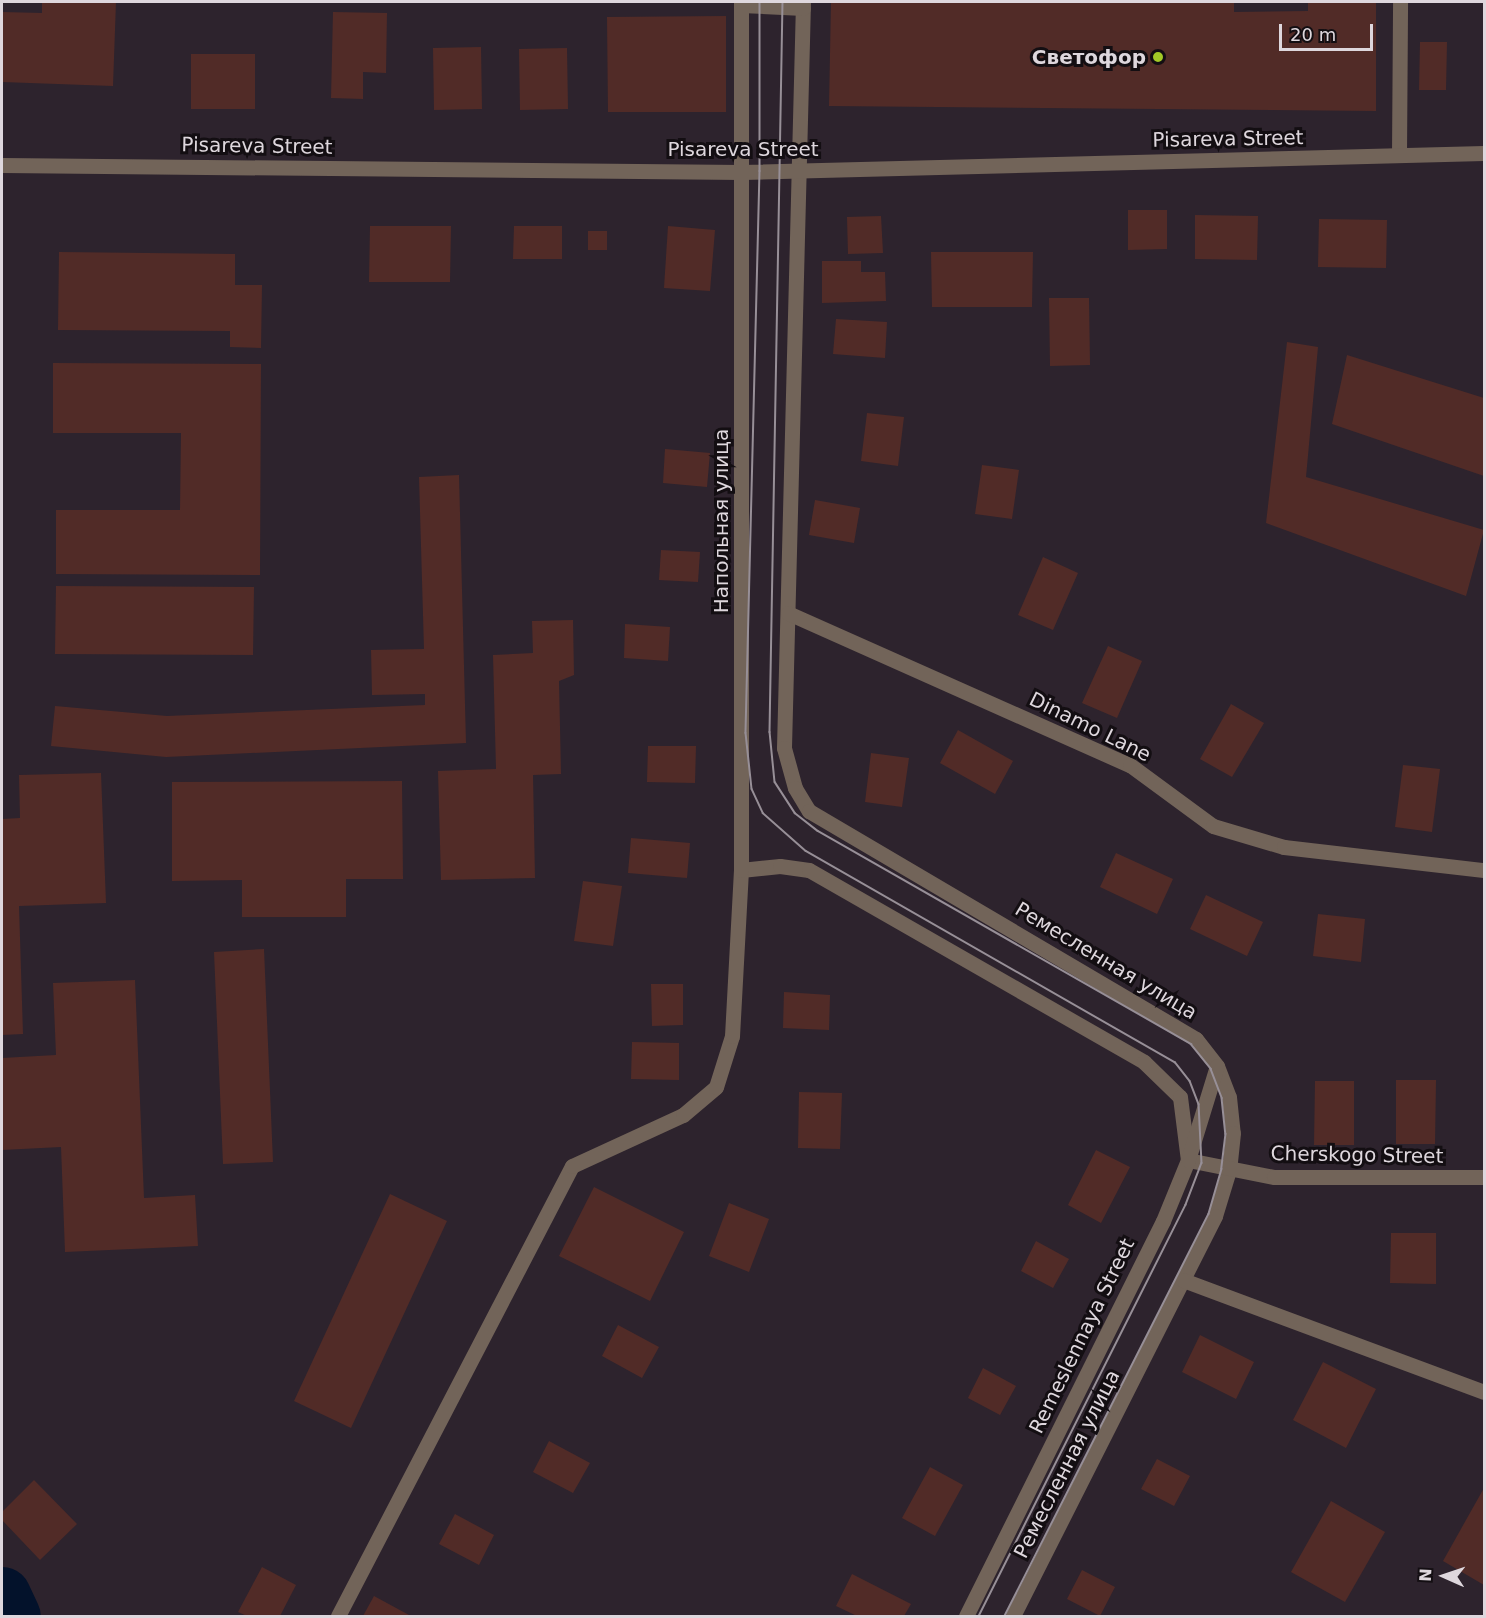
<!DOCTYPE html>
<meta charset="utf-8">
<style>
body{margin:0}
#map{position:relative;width:1486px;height:1618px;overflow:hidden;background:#2d232d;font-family:"DejaVu Sans",sans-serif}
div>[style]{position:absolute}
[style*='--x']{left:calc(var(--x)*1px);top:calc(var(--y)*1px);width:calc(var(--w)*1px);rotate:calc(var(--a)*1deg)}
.river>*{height:57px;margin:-28.5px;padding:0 28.5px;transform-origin:28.5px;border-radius:28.5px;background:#03122b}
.building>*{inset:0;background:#512b27}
.minor>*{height:15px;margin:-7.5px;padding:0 7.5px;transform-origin:7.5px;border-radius:7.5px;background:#726459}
.tram>*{height:1.5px;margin:-0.75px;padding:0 0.75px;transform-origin:0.75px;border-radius:0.75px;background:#978f97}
.dots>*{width:16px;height:16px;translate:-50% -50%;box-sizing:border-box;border:3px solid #130e12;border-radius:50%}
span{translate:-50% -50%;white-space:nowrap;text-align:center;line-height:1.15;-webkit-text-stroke:6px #130e12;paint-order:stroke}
.poi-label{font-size:20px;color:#ded7dd;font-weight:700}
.right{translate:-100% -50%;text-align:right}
.street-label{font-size:20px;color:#ded7dd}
.frame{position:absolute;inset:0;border:3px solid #ded7dd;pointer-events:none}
.north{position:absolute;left:1414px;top:1546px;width:60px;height:60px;-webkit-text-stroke:4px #130e12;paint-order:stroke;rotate:273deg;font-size:16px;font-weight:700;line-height:24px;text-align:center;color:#ded7dd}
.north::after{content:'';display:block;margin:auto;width:21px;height:27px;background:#ded7dd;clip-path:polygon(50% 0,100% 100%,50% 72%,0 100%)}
.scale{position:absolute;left:1279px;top:24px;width:94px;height:27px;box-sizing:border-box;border:3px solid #ded7dd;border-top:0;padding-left:8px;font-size:18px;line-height:21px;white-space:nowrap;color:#ded7dd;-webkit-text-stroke:4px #130e12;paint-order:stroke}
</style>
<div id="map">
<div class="river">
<i style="--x:2;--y:1595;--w:23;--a:65"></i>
</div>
<div class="building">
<i style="clip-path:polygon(42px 2px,116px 2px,113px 86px,2px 82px,2px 12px,42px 13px)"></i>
<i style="clip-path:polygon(831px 2px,1234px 2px,1234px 12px,1308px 11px,1308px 2px,1376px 2px,1376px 111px,829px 106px)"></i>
<i style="clip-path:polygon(333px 12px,387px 13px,386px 73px,363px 72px,363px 99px,331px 98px)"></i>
<i style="clip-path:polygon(726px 16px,726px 112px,608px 112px,607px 17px)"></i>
<i style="clip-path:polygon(1420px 42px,1447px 42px,1446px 90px,1419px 90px)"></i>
<i style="clip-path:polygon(481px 47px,482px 109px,434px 110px,433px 48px)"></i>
<i style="clip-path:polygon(567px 48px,568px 109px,520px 110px,519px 49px)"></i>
<i style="clip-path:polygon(191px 54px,255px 54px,255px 109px,191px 109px)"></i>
<i style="clip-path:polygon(1128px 210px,1167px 210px,1167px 249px,1128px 250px)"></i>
<i style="clip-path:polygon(1195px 215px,1258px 216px,1257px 260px,1195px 259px)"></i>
<i style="clip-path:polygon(881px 216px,883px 253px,848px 254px,847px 217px)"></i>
<i style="clip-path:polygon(1319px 219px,1387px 220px,1386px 268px,1318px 267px)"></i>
<i style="clip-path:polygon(370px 226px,451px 226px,450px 282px,369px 282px)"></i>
<i style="clip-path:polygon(514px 226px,562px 226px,562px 259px,513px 259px)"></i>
<i style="clip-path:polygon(668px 226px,715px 230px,710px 291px,664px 288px)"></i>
<i style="clip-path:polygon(588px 231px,607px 231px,607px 250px,588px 250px)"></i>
<i style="clip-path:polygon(59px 252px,235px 254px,235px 285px,262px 285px,261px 348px,230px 347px,230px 331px,58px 330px)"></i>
<i style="clip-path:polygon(931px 252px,1033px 252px,1032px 307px,932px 307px)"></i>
<i style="clip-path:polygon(822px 261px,861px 261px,861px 272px,885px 272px,886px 301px,822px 303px)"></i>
<i style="clip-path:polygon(1049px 298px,1089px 298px,1090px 365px,1050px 366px)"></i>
<i style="clip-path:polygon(836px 319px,887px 322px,885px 358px,833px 354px)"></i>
<i style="clip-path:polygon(1287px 342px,1318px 347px,1306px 477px,1484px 530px,1466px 596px,1266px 523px)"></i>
<i style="clip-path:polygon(1347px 355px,1484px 398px,1484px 476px,1332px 424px)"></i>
<i style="clip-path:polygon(53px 363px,261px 364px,260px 575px,56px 574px,56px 510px,180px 510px,181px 433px,53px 433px)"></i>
<i style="clip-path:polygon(867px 413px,904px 417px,898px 466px,861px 461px)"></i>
<i style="clip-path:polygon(665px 449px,710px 453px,707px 487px,663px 483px)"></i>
<i style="clip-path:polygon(982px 465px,1019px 470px,1012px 519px,975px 514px)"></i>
<i style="clip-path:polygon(459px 475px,466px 743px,166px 757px,51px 746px,55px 706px,167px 716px,425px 705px,425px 694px,372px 695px,371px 650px,424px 649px,419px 477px)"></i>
<i style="clip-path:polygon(815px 500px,860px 508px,854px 543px,809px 535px)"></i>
<i style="clip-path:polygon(661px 550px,700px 552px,698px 582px,659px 580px)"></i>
<i style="clip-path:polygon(1043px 557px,1078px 573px,1053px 630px,1018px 615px)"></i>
<i style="clip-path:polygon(56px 586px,254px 587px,253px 655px,55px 654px)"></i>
<i style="clip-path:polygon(573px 620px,574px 675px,559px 681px,561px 774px,533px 775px,535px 878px,441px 880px,438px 771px,496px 769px,493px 655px,533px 653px,532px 621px)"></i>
<i style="clip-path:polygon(625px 624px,670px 627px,668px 661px,624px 658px)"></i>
<i style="clip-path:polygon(1108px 646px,1142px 661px,1117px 718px,1082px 703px)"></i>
<i style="clip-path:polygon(1231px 704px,1264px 723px,1232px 777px,1200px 759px)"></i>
<i style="clip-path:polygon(958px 730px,1013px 761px,995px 794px,940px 763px)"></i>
<i style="clip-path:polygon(648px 746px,696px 746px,695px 783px,647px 782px)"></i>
<i style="clip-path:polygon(871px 753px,909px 758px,902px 807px,865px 802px)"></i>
<i style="clip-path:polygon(1403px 765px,1440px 769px,1432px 832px,1395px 827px)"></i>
<i style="clip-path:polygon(101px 773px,106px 903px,19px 906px,23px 1034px,2px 1035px,2px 819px,20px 818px,19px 775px)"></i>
<i style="clip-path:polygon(402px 781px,403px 879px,346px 879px,346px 917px,242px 917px,242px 880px,172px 881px,172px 782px)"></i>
<i style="clip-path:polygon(631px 838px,690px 843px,687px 878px,628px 873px)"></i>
<i style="clip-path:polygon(1116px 853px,1173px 879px,1157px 914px,1100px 887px)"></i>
<i style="clip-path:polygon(583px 881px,622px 886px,613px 946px,574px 941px)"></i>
<i style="clip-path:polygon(1206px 895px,1263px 922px,1247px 956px,1190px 929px)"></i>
<i style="clip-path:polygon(1318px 914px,1365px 919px,1361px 962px,1313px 956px)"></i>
<i style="clip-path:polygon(264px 949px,273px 1162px,223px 1164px,214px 952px)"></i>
<i style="clip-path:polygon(135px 980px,144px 1198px,195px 1195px,198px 1246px,65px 1252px,61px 1147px,2px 1150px,2px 1058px,56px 1055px,53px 983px)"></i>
<i style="clip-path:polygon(651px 984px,683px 984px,683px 1025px,652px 1026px)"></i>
<i style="clip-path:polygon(784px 992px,830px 995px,829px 1030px,783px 1028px)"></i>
<i style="clip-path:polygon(632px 1042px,679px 1043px,679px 1080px,631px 1079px)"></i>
<i style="clip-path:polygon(1396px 1080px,1436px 1080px,1435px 1144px,1396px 1144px)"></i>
<i style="clip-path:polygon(1315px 1081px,1354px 1081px,1354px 1145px,1314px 1145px)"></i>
<i style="clip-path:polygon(799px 1092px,842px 1093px,840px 1149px,798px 1148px)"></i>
<i style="clip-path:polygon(1096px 1150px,1130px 1167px,1101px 1223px,1068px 1205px)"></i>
<i style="clip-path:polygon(594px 1187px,684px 1232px,650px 1301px,559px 1256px)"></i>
<i style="clip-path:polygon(390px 1194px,447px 1221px,351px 1428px,294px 1401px)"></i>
<i style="clip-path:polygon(729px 1203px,769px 1219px,749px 1272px,709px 1256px)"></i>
<i style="clip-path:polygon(1391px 1233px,1436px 1233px,1436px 1284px,1390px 1283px)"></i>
<i style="clip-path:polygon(1036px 1241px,1069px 1259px,1053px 1288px,1021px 1271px)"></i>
<i style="clip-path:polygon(618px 1325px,659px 1347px,642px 1378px,602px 1356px)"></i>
<i style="clip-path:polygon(1200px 1335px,1254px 1362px,1236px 1399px,1182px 1372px)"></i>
<i style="clip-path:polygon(1323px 1362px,1376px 1389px,1346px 1448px,1293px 1420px)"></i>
<i style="clip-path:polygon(983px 1368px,1016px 1386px,1000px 1415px,968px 1398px)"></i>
<i style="clip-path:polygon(549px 1441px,590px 1463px,573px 1493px,533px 1472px)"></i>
<i style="clip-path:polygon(1157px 1459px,1190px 1476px,1174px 1506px,1141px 1489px)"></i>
<i style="clip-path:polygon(930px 1467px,963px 1485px,935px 1536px,902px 1518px)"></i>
<i style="clip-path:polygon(34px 1480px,77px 1524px,40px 1560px,2px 1520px,2px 1512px)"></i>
<i style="clip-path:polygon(1484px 1488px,1484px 1585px,1443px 1561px)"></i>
<i style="clip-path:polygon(1331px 1501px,1385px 1532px,1345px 1602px,1291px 1572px)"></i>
<i style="clip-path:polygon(455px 1514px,494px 1535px,479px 1565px,439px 1544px)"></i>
<i style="clip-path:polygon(262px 1567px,296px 1585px,280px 1616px,247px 1616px,238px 1612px)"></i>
<i style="clip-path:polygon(1082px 1570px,1115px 1587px,1100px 1616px,1067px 1599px)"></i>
<i style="clip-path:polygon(852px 1574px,911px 1604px,904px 1616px,857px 1616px,836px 1606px)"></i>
<i style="clip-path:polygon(374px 1596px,409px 1615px,408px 1616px,363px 1616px)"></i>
</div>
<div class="minor">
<i style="--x:803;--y:2;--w:746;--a:91.46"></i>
<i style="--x:784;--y:748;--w:41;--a:74.6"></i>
<i style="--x:795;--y:788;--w:27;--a:59"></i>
<i style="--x:809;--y:811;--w:449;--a:30.5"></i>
<i style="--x:1196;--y:1039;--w:34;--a:52"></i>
<i style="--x:1217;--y:1066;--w:33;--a:69"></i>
<i style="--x:1229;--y:1097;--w:36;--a:84"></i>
<i style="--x:1233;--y:1133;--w:37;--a:96"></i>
<i style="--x:1229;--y:1170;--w:48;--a:106.9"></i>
<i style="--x:1215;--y:1216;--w:448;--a:116.8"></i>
<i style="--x:741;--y:5;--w:62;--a:2.8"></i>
<i style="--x:1399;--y:155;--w:153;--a:-89.6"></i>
<i style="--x:2;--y:165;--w:740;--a:0.54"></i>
<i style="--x:742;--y:172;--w:742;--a:-1.47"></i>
<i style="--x:788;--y:613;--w:374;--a:24"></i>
<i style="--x:1130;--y:765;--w:103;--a:36.3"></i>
<i style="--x:1213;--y:826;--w:74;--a:16.5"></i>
<i style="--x:1284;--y:847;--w:201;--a:6.6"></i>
<i style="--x:741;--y:870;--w:39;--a:-6"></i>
<i style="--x:780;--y:866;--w:29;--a:8"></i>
<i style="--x:809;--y:870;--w:386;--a:29.8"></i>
<i style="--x:1144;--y:1062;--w:50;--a:44.2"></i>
<i style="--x:1180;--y:1097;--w:64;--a:82.8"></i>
<i style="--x:1188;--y:1160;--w:88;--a:11.2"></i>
<i style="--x:1274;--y:1177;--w:210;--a:0"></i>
<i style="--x:1183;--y:1280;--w:321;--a:20.4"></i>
<i style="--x:338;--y:1616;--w:507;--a:-62.53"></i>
<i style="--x:572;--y:1166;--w:122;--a:-24.7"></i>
<i style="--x:683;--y:1115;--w:43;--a:-40.3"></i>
<i style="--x:716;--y:1087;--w:53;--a:-72.6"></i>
<i style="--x:732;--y:1036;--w:166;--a:-86.9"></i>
<i style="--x:741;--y:870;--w:868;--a:-90"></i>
<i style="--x:966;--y:1616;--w:441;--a:-63.5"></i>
<i style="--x:1163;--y:1221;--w:66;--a:-67.7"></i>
<i style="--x:1188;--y:1160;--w:98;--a:-72.9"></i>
</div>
<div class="tram">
<i style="--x:760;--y:2;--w:169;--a:90"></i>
<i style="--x:760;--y:171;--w:562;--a:91.43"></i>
<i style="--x:746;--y:733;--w:56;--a:83.9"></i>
<i style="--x:752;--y:789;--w:26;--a:65"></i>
<i style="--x:763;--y:813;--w:57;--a:41.5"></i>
<i style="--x:806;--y:851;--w:425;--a:29.8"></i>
<i style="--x:1175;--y:1062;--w:24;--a:52"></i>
<i style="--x:1190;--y:1081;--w:25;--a:69"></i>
<i style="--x:1199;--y:1104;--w:59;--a:87.1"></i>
<i style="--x:1202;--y:1163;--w:45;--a:110.9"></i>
<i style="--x:1186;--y:1205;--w:460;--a:116.7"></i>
<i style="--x:783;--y:2;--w:730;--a:91.02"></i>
<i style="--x:770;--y:732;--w:50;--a:84.3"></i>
<i style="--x:775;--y:782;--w:37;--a:57"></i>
<i style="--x:795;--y:813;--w:29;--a:38"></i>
<i style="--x:818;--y:831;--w:430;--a:29.7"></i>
<i style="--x:1191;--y:1044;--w:32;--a:51"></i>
<i style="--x:1211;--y:1069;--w:31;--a:69"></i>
<i style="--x:1222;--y:1098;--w:36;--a:84"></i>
<i style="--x:1226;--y:1134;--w:35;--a:97"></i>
<i style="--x:1222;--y:1169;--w:47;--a:106.1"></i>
<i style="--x:1209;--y:1214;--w:451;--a:116.9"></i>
</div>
<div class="dots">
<i style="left:1158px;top:57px;background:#a3c926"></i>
</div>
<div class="poi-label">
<span class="right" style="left:1146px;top:57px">Светофор</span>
</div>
<div class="street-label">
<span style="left:1228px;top:139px;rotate:-1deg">Pisareva Street</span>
<span style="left:257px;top:146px;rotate:1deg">Pisareva Street</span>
<span style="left:743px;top:149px">Pisareva Street</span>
<span style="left:721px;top:521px;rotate:-90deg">Напольная улица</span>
<span style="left:1090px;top:727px;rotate:26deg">Dinamo Lane</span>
<span style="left:1106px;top:961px;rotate:31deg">Ремесленная улица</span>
<span style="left:1357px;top:1155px;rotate:1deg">Cherskogo Street</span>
<span style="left:1082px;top:1336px;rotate:-64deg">Remeslennaya Street</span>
<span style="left:1067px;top:1464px;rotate:-63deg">Ремесленная улица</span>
</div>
<div class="frame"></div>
<div class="north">N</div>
<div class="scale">20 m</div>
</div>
